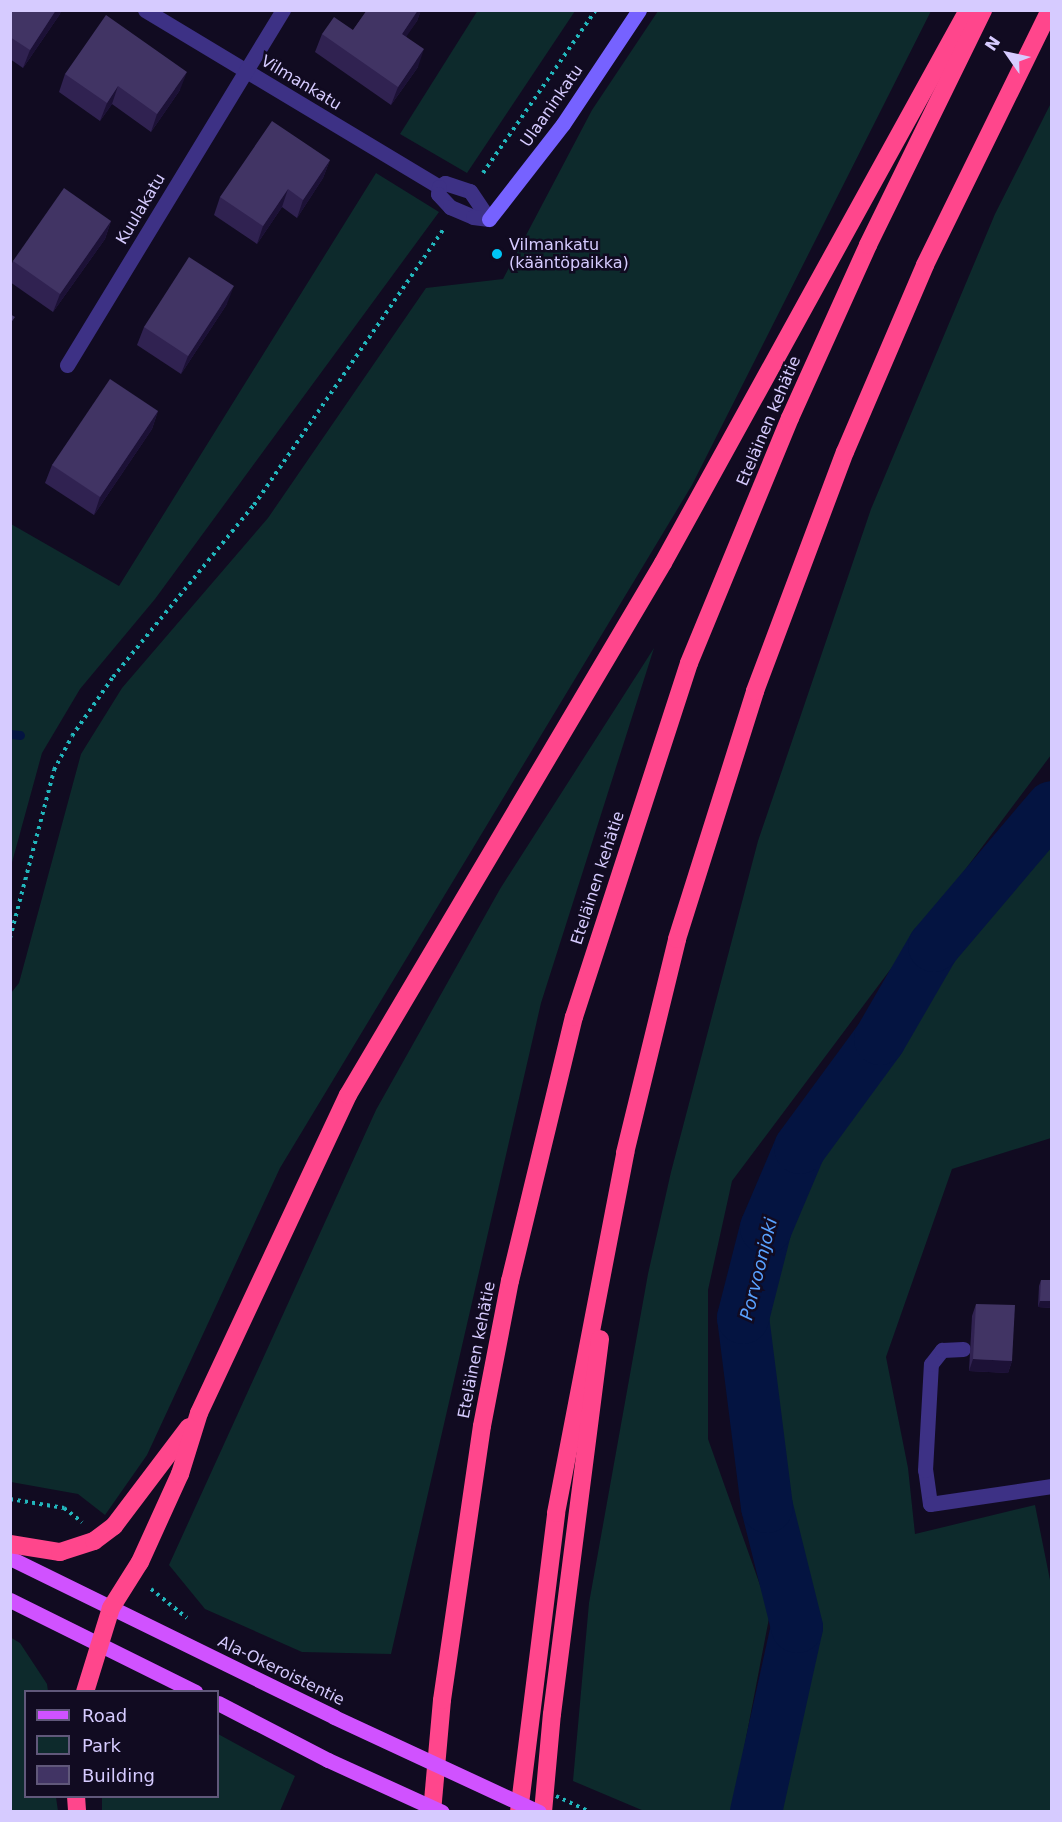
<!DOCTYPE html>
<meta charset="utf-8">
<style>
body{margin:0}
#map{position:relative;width:1062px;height:1822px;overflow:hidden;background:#110b21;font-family:"DejaVu Sans",sans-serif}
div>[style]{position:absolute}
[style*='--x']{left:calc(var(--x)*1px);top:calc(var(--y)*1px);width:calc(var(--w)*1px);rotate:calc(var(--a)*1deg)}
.green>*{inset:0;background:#0d2a2c}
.stream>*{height:9px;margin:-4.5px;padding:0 4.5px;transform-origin:4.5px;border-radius:4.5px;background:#041441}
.river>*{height:52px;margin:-26px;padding:0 26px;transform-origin:26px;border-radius:26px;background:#041441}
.path>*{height:4px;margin-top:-2px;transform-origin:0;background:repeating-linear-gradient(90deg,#22b6bc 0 3px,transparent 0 7.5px)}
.lane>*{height:15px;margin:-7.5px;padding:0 7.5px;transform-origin:7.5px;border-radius:7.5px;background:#3d3185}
.street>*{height:15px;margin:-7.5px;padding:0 7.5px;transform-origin:7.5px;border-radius:7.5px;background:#3d3185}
.secondary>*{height:15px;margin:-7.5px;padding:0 7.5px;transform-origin:7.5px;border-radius:7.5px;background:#7662ff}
.primary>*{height:15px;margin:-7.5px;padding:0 7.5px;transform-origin:7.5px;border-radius:7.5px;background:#d052ff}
.highway>*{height:18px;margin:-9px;padding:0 9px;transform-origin:9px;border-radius:9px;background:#ff468c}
.path-bridge>*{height:4px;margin-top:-2px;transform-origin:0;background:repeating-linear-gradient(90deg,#22b6bc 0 3px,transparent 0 7.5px)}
.primary-bridge>*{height:15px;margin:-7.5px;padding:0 7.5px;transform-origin:7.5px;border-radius:7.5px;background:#d052ff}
.wall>*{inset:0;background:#302251}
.shaded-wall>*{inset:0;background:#1c1136}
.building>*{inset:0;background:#413464}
.dots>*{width:16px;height:16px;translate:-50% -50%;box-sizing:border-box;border:3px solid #110b21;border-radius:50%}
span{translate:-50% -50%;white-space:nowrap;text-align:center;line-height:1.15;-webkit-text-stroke:5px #110b21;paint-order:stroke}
.street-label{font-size:16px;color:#d6cbff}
.poi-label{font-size:16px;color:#d6cbff}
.left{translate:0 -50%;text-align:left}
.water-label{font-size:18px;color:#59a1ff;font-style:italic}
.frame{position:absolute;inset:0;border:12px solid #d6cbff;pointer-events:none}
.legend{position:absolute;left:24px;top:1690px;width:195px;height:108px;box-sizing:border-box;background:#110b21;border:2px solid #60587a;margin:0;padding:8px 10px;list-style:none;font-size:18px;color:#d6cbff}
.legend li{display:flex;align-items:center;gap:12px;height:30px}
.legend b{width:30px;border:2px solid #60587a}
.north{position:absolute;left:978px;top:24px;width:60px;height:60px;-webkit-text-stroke:4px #110b21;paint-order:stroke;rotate:304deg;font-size:16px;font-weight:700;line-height:24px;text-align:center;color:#d6cbff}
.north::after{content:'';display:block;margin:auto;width:21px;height:27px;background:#d6cbff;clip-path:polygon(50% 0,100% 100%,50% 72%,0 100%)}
</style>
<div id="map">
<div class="green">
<i style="clip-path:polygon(478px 10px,575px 11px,467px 173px,400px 134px)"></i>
<i style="clip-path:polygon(658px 11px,931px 11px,692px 485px,280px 1168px,147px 1455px,105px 1515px,78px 1494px,11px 1482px,11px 993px,19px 983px,81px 754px,122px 688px,268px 518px,426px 288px,503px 279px,592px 110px)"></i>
<i style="clip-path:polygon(1051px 103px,1051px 755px,732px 1181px,708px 1290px,708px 1439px,770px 1613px,732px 1811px,644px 1811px,573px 1781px,589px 1603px,648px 1274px,671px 1172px,758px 841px,871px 509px,995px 214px)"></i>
<i style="clip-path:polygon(376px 173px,439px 212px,155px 599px,80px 689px,42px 753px,11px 866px,11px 524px,119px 586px)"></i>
<i style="clip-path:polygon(654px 648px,541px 1003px,391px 1654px,302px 1652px,205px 1609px,169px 1565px,376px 1110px,500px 889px)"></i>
<i style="clip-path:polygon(1051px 835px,1051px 1138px,952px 1169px,886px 1357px,908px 1468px,915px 1534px,1035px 1505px,1051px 1585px,1051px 1811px,781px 1811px,812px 1625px,784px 1497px,763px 1304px,790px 1218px,819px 1154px,894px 1049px,945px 955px)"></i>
<i style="clip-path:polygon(10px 1637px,20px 1643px,47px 1684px,48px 1691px,26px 1692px,26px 1796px,56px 1797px,58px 1811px,11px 1811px)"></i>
<i style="clip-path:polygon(218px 1734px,295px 1776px,280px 1811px,102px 1811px,102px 1797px,218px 1796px)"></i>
</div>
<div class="stream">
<i style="--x:10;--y:734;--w:10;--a:6"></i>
</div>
<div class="river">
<i style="--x:756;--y:1812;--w:189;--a:-77.5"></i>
<i style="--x:797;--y:1627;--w:124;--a:-104"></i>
<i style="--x:767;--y:1507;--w:191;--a:-97.2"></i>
<i style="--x:743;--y:1318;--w:93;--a:-75.7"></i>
<i style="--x:766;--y:1228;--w:87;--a:-67"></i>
<i style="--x:800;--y:1148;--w:135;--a:-53.7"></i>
<i style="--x:880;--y:1039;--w:108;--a:-59.9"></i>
<i style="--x:934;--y:946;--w:182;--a:-49.7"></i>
</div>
<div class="path">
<i style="--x:483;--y:173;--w:198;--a:-55.3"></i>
<i style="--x:10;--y:938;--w:174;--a:-75.3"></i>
<i style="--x:54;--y:770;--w:38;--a:-62"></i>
<i style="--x:72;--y:736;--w:72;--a:-55.2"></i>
<i style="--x:113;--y:677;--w:222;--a:-50.7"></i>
<i style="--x:254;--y:505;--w:335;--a:-55.5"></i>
<i style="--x:10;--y:1499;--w:55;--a:9.5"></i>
<i style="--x:64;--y:1508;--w:23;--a:38"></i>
<i style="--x:151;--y:1589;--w:46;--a:38.9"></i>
</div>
<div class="lane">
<i style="--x:930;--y:1504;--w:34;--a:-98"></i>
<i style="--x:925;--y:1470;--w:106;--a:-86.8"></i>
<i style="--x:931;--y:1364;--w:18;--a:-52"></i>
<i style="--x:942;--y:1350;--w:21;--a:-3"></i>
</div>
<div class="street">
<i style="--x:145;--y:10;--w:343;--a:31"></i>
<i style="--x:439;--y:187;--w:7;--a:-34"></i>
<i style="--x:445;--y:183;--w:26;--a:18"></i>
<i style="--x:470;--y:191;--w:34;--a:56"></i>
<i style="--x:439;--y:187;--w:7;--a:98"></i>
<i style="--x:438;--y:194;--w:18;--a:47"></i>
<i style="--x:450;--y:207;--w:25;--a:23"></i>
<i style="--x:473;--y:217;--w:16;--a:7"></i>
<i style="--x:67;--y:365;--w:416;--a:-58.7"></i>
<i style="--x:930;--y:1504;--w:123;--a:-8.4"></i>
</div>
<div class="secondary">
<i style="--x:489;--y:219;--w:120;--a:-52.1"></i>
<i style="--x:563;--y:124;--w:137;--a:-56.3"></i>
</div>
<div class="primary">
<i style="--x:10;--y:1558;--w:361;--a:26.1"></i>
<i style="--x:10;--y:1600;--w:207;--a:26.4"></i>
<i style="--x:218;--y:1703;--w:124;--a:27.4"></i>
</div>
<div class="highway">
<i style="--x:10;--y:1544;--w:51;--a:9.1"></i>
<i style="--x:60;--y:1552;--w:36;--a:-18"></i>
<i style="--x:94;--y:1541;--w:25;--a:-37"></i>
<i style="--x:114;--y:1526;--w:124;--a:-52.9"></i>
<i style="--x:85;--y:1692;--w:88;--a:-72.8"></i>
<i style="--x:111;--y:1608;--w:54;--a:-57.8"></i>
<i style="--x:140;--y:1562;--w:97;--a:-65.6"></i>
<i style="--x:180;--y:1474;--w:64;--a:-72.7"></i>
<i style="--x:199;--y:1413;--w:351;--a:-64.9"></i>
<i style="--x:348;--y:1095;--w:618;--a:-59.37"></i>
<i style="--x:663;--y:563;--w:632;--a:-61.12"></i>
<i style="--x:76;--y:1796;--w:16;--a:86"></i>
<i style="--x:432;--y:1812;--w:112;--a:-84.9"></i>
<i style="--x:442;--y:1700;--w:277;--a:-81.7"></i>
<i style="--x:482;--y:1426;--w:148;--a:-79.1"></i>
<i style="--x:510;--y:1281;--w:272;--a:-76.4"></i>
<i style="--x:574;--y:1017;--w:372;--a:-72"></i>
<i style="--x:689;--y:663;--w:265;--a:-67.6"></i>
<i style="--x:790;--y:418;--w:190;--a:-65.7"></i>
<i style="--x:868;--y:245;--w:262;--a:-63.9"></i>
<i style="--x:519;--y:1812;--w:301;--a:-82.9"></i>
<i style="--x:556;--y:1513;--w:367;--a:-79.1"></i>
<i style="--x:625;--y:1153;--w:220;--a:-76.3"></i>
<i style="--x:677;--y:939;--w:260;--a:-72.5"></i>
<i style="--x:755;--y:691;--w:255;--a:-69.4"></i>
<i style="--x:845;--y:452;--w:203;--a:-66.8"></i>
<i style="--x:925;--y:265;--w:284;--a:-63.9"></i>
<i style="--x:543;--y:1812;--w:98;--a:-84.8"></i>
<i style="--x:552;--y:1714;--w:378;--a:-82.7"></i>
</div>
<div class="path-bridge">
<i style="--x:556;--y:1796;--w:38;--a:25"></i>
</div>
<div class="primary-bridge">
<i style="--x:334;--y:1717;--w:226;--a:24.9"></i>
<i style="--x:328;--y:1760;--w:125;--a:24.5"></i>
</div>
<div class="wall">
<i style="clip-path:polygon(10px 10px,61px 10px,60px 14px,23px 68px,10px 59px)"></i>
<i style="clip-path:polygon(367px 10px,421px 10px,417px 21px,406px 36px,418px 67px,391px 105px,315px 52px,322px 34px,353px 30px)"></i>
<i style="clip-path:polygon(65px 74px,180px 90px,151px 132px,112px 104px,100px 121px,59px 92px)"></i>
<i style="clip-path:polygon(330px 160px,323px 178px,297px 218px,282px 207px,257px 244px,214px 215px,220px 197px)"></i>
<i style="clip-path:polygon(111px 221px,105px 239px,53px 312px,10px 282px,10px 268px,13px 261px)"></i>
<i style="clip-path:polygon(227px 304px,181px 374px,137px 345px,144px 327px)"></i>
<i style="clip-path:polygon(158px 411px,152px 429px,94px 515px,45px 483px,52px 465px)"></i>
<i style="clip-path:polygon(1041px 1280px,1052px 1280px,1052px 1308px,1038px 1307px,1039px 1286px)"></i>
<i style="clip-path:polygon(976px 1304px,1012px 1361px,1008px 1373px,969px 1371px,972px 1316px)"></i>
</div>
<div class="shaded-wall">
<i style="clip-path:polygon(56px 10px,61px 10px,60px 14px,23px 68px,30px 50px)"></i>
<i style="clip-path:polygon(418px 10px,421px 10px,417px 21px,396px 52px,402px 34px)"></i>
<i style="clip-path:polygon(424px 49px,418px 67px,391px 105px,398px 87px)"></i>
<i style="clip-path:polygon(187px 72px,180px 90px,151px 132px,157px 114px)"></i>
<i style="clip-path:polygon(118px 86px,112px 104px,100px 121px,107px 103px)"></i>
<i style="clip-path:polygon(330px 160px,323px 178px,297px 218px,303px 200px)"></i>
<i style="clip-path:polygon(288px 189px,282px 207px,257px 244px,263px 226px)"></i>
<i style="clip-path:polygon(111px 221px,105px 239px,53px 312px,60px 294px)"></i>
<i style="clip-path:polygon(234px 286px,227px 304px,181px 374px,188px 356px)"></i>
<i style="clip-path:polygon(158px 411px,152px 429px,94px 515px,100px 497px)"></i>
<i style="clip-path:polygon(1040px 1301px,1052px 1301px,1052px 1308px,1038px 1307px)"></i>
<i style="clip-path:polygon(973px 1359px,1012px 1361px,1008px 1373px,969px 1371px)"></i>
</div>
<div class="building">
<i style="clip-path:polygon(10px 10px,56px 10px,30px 50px,10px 37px)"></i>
<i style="clip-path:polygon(367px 10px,418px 10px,402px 34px,424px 49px,398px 87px,322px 34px,334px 17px,353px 30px)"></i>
<i style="clip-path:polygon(106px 15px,187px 72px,157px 114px,118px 86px,107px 103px,65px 74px)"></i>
<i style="clip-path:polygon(272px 121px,330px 160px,303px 200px,288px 189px,263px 226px,220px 197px)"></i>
<i style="clip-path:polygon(64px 188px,111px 221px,60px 294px,13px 261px)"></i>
<i style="clip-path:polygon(189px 257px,234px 286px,188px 356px,144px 327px)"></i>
<i style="clip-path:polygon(10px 314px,15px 317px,10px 324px)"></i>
<i style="clip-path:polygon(110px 379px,158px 411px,100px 497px,52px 465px)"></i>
<i style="clip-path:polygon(1041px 1280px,1052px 1280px,1052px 1301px,1040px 1301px)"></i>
<i style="clip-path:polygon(976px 1304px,1015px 1305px,1012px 1361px,973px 1359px)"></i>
</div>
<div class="dots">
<i style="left:497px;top:254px;background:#00c5f6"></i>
</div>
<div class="street-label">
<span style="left:301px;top:83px;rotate:31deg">Vilmankatu</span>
<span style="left:552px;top:106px;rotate:-55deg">Ulaaninkatu</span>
<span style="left:141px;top:209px;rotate:-59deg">Kuulakatu</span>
<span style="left:769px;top:421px;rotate:-67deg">Eteläinen kehätie</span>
<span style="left:598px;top:878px;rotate:-72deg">Eteläinen kehätie</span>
<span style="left:477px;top:1350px;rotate:-79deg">Eteläinen kehätie</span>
<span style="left:281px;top:1671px;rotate:26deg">Ala-Okeroistentie</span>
</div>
<div class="poi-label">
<span class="left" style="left:509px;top:254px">Vilmankatu<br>(kääntöpaikka)</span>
</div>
<div class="water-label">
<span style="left:759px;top:1269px;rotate:-76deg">Porvoonjoki</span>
</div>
<div class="frame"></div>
<ul class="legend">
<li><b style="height:8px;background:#d052ff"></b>Road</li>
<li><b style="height:16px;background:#0d2a2c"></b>Park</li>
<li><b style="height:16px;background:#413464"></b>Building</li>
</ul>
<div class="north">N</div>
</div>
